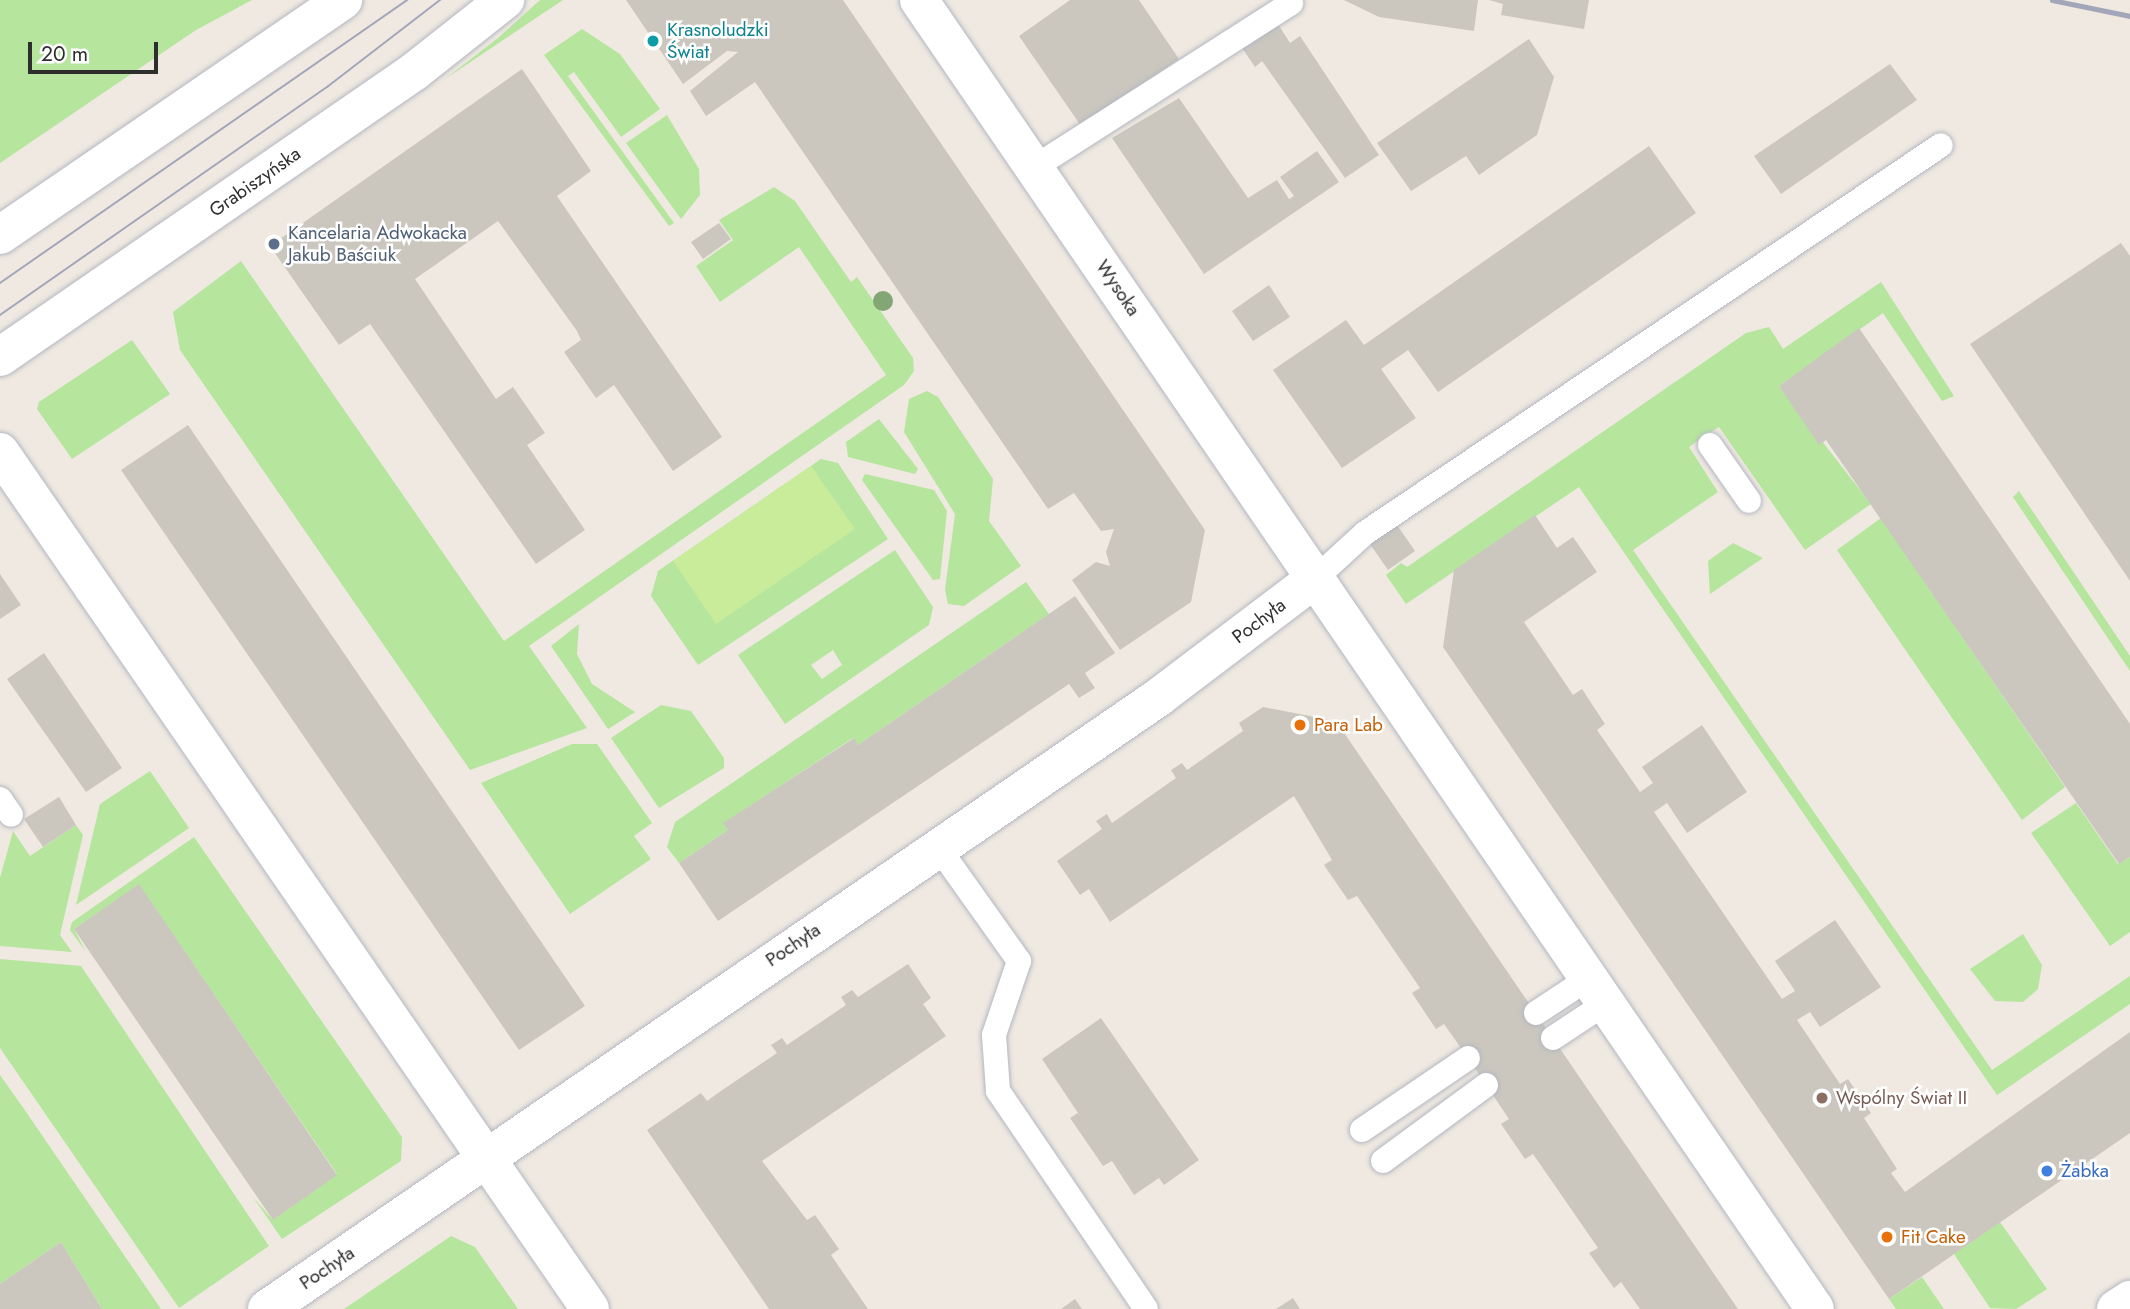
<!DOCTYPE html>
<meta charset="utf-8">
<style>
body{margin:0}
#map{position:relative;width:2130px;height:1309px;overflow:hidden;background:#efe9e1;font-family:Jost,sans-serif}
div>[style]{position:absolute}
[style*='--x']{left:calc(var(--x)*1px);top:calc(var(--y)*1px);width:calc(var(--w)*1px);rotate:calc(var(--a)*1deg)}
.green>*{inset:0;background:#b6e59e}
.pitch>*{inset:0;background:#c9ec9a}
.building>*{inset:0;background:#cbc7bf}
.roads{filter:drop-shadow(0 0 2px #b4b7c1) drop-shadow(0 0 2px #b4b7c1)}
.lane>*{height:24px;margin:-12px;padding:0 12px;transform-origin:12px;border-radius:12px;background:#fff}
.street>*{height:38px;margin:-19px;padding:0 19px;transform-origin:19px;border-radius:19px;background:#fff}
.secondary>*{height:38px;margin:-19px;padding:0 19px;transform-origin:19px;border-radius:19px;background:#fff}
.tram>*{height:2px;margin:-1px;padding:0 1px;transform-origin:1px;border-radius:1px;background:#a3a6b8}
.rail>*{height:5px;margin:-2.5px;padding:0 2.5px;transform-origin:2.5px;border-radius:2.5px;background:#a3a6b8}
.trees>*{width:20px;height:20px;margin:-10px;border-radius:50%;background:#84a574}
.dots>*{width:19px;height:19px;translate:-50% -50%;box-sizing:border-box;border:4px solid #fff;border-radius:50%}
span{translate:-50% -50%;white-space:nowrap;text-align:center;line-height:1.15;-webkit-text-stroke:5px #fff;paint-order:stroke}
.culture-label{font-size:19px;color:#0d838f}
.left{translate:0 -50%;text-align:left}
.street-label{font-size:19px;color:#2e2e2e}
.service-label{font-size:19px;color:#4e5e75}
.food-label{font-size:19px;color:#c56008}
.education-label{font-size:19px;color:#785e54}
.shop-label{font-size:19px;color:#366cbe}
.scale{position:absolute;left:28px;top:42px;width:130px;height:32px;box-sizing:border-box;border:4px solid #2e2e2e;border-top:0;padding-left:9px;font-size:21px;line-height:24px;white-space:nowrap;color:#2e2e2e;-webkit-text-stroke:5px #fff;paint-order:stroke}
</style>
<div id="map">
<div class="green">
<i style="clip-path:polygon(0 0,252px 0,196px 30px,0 163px)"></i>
<i style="clip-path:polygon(540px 0,563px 0,445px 79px,498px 38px)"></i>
<i style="clip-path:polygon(582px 29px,620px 54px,660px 109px,621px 137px,574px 72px,568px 76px,674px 223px,669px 226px,544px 55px)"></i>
<i style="clip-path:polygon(667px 115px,699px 169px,700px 195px,681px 219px,626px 143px)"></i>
<i style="clip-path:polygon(774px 187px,795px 201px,851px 282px,857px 277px,913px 358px,914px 371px,904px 385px,529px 646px,587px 728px,470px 770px,180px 350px,173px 312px,241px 261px,504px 641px,886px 375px,799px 247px,720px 302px,696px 266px,733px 240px,719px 220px)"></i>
<i style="clip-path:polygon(1881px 282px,1954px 396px,1942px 401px,1883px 313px,1779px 386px,1871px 504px,1805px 550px,1719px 427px,1689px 447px,1718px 492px,1633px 550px,1992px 1070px,2130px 976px,2130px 1004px,1997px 1095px,1579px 487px,1406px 604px,1386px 575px,1401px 563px,1407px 567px,1746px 333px,1769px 327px,1783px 349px)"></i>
<i style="clip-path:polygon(132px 340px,170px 394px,72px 459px,37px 409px,39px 402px)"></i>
<i style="clip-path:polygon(927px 391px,938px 397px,993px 479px,989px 521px,1021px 566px,964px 606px,948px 604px,945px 590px,955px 514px,904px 432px,909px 399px)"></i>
<i style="clip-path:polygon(879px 419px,918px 469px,915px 474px,848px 457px,846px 442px)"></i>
<i style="clip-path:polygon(821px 459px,838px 463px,888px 539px,698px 665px,651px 596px,658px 571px)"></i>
<i style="clip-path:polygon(865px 474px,934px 490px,947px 511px,940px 579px,933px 580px,862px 480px)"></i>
<i style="clip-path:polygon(2019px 491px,2130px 656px,2130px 671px,2013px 497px)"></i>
<i style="clip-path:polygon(1881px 518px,2065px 787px,2022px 820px,1837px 550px)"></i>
<i style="clip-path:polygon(1733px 543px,1763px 558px,1710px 594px,1708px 561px)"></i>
<i style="clip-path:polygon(evenodd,895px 550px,933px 607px,929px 625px,785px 724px,738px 655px,895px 550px,833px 650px,842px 665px,822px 679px,811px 665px,833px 650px)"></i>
<i style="clip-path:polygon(1026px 582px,1049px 614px,858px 745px,853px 738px,724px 823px,728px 830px,679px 863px,667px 847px,675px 822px)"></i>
<i style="clip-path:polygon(579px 624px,577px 654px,592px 684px,635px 712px,608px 729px,551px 646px)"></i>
<i style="clip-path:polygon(661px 705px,691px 711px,724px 758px,724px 768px,659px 808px,611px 738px)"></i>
<i style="clip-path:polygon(572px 744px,597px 744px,652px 823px,634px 836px,651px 859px,570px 914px,481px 783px)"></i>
<i style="clip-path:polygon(150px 771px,189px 828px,76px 905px,100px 804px)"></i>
<i style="clip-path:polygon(2076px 803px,2118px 864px,2130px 857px,2130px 932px,2110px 946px,2031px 833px)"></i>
<i style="clip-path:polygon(76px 825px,83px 835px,60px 935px,72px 952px,0 946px,0 878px,13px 831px,30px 856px)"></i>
<i style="clip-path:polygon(194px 837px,402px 1137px,401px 1161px,282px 1239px,253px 1197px,273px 1220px,337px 1174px,139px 885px,74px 929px,86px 952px,70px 930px,72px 922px)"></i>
<i style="clip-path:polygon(2023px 934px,2042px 965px,2038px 989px,2023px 1002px,1995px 1001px,1970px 969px)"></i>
<i style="clip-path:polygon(0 959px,81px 966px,269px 1246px,179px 1308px,0 1048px)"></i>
<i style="clip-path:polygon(0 1075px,24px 1109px,161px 1309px,102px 1309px,61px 1242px,0 1284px)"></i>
<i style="clip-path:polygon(2000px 1222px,2047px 1289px,2016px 1309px,1990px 1308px,1954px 1254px)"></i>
<i style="clip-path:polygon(451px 1236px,475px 1247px,518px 1309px,344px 1309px)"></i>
<i style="clip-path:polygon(1922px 1277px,1944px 1309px,1896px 1309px,1889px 1299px)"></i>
</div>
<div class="pitch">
<i style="clip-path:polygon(811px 466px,855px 529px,716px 624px,673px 561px)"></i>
</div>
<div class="building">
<i style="clip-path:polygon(626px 0,843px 0,1205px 530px,1191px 602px,1120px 650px,1072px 580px,1096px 562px,1110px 566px,1106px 552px,1114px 529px,1101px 531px,1074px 493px,1048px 509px,755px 82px,706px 116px,690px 91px,738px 52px,727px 51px,683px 84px)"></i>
<i style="clip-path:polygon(1070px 0,1139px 0,1179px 59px,1081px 126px,1019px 36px)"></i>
<i style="clip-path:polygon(1344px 0,1478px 0,1474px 31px,1379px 17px)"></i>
<i style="clip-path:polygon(1489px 0,1589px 0,1584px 29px,1501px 15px,1503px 4px)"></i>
<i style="clip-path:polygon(1278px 24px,1290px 43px,1300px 36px,1379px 155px,1345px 178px,1262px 61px,1255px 67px,1242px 48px)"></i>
<i style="clip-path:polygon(1529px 39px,1554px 77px,1537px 135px,1479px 175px,1466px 156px,1411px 191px,1377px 143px)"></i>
<i style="clip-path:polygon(1890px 64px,1917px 100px,1781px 194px,1754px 156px)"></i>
<i style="clip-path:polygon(522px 69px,591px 171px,557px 196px,722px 437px,673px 471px,614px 385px,596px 398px,564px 352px,581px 340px,577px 331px,498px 221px,415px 279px,496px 399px,513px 387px,545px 433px,527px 445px,585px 530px,536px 564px,370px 324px,339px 345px,270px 246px)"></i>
<i style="clip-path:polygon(1179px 98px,1248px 198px,1277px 180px,1289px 199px,1294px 196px,1280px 177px,1317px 151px,1339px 182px,1204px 274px,1112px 138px)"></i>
<i style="clip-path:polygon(1649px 146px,1696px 213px,1438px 392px,1408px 350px,1381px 369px,1416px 418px,1342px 468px,1273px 370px,1346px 320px,1364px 345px)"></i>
<i style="clip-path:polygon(719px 223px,731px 239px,703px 259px,691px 242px)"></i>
<i style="clip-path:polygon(2121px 243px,2130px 256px,2130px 581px,1970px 344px)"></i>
<i style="clip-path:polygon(1269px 285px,1290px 317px,1253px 341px,1232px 311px)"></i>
<i style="clip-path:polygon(1859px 328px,2130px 724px,2130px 857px,2119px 864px,1826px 440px,1819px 445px,1779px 386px)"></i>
<i style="clip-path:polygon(188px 425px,585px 1006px,519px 1050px,121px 470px)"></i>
<i style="clip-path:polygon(1535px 515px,1557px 548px,1573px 537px,1597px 572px,1524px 622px,1573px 695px,1582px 689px,1605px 724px,1597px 730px,1640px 792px,1653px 783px,1642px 767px,1702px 725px,1747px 792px,1687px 833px,1667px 803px,1654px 812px,1782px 999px,1795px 991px,1775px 961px,1835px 920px,1881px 987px,1820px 1027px,1810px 1012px,1797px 1020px,1840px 1084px,1848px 1079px,1871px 1113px,1864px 1118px,1897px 1169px,1891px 1173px,1905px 1192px,2130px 1032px,2130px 1133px,1889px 1299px,1443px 647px,1454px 570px)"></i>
<i style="clip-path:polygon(1397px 525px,1415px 551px,1388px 570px,1370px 544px)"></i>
<i style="clip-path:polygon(0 574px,21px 605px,0 619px)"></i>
<i style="clip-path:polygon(1075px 596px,1115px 653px,1085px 673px,1095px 688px,1079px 698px,1069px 684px,718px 921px,679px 863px,728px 830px,723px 823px,854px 738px,858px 745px)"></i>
<i style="clip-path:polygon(44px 653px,122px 768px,86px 792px,7px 679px)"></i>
<i style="clip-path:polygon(1263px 707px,1336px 721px,1738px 1309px,1640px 1309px,1621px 1282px,1614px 1288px,1589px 1253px,1598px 1248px,1533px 1154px,1525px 1159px,1501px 1124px,1509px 1119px,1468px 1058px,1444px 1024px,1436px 1029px,1412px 993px,1420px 988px,1357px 896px,1348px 900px,1324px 865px,1332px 860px,1294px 796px,1110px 922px,1089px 889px,1080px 895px,1057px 861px,1102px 829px,1096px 821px,1107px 814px,1112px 823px,1176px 778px,1171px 770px,1182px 763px,1187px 770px,1243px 731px,1239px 723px)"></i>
<i style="clip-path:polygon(59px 797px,76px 825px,43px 847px,24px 819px)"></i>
<i style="clip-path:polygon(139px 884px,337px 1175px,273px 1220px,74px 929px)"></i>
<i style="clip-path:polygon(908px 964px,931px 998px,923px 1004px,946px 1036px,762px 1161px,807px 1220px,815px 1215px,839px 1249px,831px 1255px,868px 1309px,769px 1309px,647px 1130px,701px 1093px,707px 1101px,718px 1093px,777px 1053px,771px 1045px,782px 1038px,787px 1045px,846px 1005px,841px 997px,852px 990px,858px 997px)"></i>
<i style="clip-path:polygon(1101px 1018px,1199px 1160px,1164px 1185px,1159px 1178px,1134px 1195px,1112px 1161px,1103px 1166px,1070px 1118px,1078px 1113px,1042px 1059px)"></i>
<i style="clip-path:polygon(61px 1242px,102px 1309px,0 1309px,0 1284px)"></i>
<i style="clip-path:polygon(1293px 1298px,1300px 1309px,1276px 1309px)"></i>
<i style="clip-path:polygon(1075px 1299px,1082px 1309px,1061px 1309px)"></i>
</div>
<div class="roads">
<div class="lane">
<i style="--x:1035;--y:167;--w:304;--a:-32.6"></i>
<i style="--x:1710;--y:445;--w:68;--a:55.1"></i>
<i style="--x:1317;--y:577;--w:65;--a:-42.5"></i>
<i style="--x:1365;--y:533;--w:694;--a:-33.96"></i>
<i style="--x:0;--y:799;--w:19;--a:55"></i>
<i style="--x:938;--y:847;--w:140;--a:54.6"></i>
<i style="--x:1019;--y:961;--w:78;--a:108.7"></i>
<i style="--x:994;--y:1035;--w:56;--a:85.9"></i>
<i style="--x:998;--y:1091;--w:263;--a:55.8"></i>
<i style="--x:1536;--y:1013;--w:64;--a:-33.4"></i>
<i style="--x:1553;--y:1038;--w:64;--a:-33.4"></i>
<i style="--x:1362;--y:1130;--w:128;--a:-34.2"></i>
<i style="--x:1383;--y:1161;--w:128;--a:-36.4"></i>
</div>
<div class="street">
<i style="--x:919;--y:0;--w:1586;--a:55.61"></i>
<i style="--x:0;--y:452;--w:1040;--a:55.45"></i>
<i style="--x:267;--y:1309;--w:1082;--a:-34.45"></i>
<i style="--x:1159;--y:697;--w:198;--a:-37.2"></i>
<i style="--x:2116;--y:1309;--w:17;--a:-33"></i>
</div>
<div class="secondary">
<i style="--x:0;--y:235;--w:416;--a:-34.4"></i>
<i style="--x:0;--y:357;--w:504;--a:-34.57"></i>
<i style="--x:415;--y:71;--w:115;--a:-38.3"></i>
</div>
</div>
<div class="tram">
<i style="--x:0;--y:283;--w:496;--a:-34.8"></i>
<i style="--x:0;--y:315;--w:399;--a:-34.9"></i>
<i style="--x:327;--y:87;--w:143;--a:-37.6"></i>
</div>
<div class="rail">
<i style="--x:2052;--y:0;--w:80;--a:11.6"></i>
</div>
<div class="trees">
<i style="left:883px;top:301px"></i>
</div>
<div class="dots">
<i style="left:653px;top:41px;background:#0f9aa8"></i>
<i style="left:274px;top:244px;background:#5c6f8a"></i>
<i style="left:1300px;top:725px;background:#e8710a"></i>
<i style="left:1822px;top:1098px;background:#8d6e63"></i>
<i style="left:2047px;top:1171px;background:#3f7fe0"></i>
<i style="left:1887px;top:1237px;background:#e8710a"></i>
</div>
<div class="culture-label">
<span class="left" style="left:667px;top:41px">Krasnoludzki<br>Świat</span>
</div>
<div class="street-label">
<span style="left:255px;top:182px;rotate:-35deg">Grabiszyńska</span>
<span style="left:1118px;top:288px;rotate:56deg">Wysoka</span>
<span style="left:1259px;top:621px;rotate:-37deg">Pochyła</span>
<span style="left:793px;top:945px;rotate:-34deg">Pochyła</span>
<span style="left:327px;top:1268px;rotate:-34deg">Pochyła</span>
</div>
<div class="service-label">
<span class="left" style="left:288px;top:244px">Kancelaria Adwokacka<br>Jakub Baściuk</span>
</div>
<div class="food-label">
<span class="left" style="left:1314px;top:725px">Para Lab</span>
<span class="left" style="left:1901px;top:1237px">Fit Cake</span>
</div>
<div class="education-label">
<span class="left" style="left:1836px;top:1098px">Wspólny Świat II</span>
</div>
<div class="shop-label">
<span class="left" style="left:2061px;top:1171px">Żabka</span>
</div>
<div class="scale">20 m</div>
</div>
